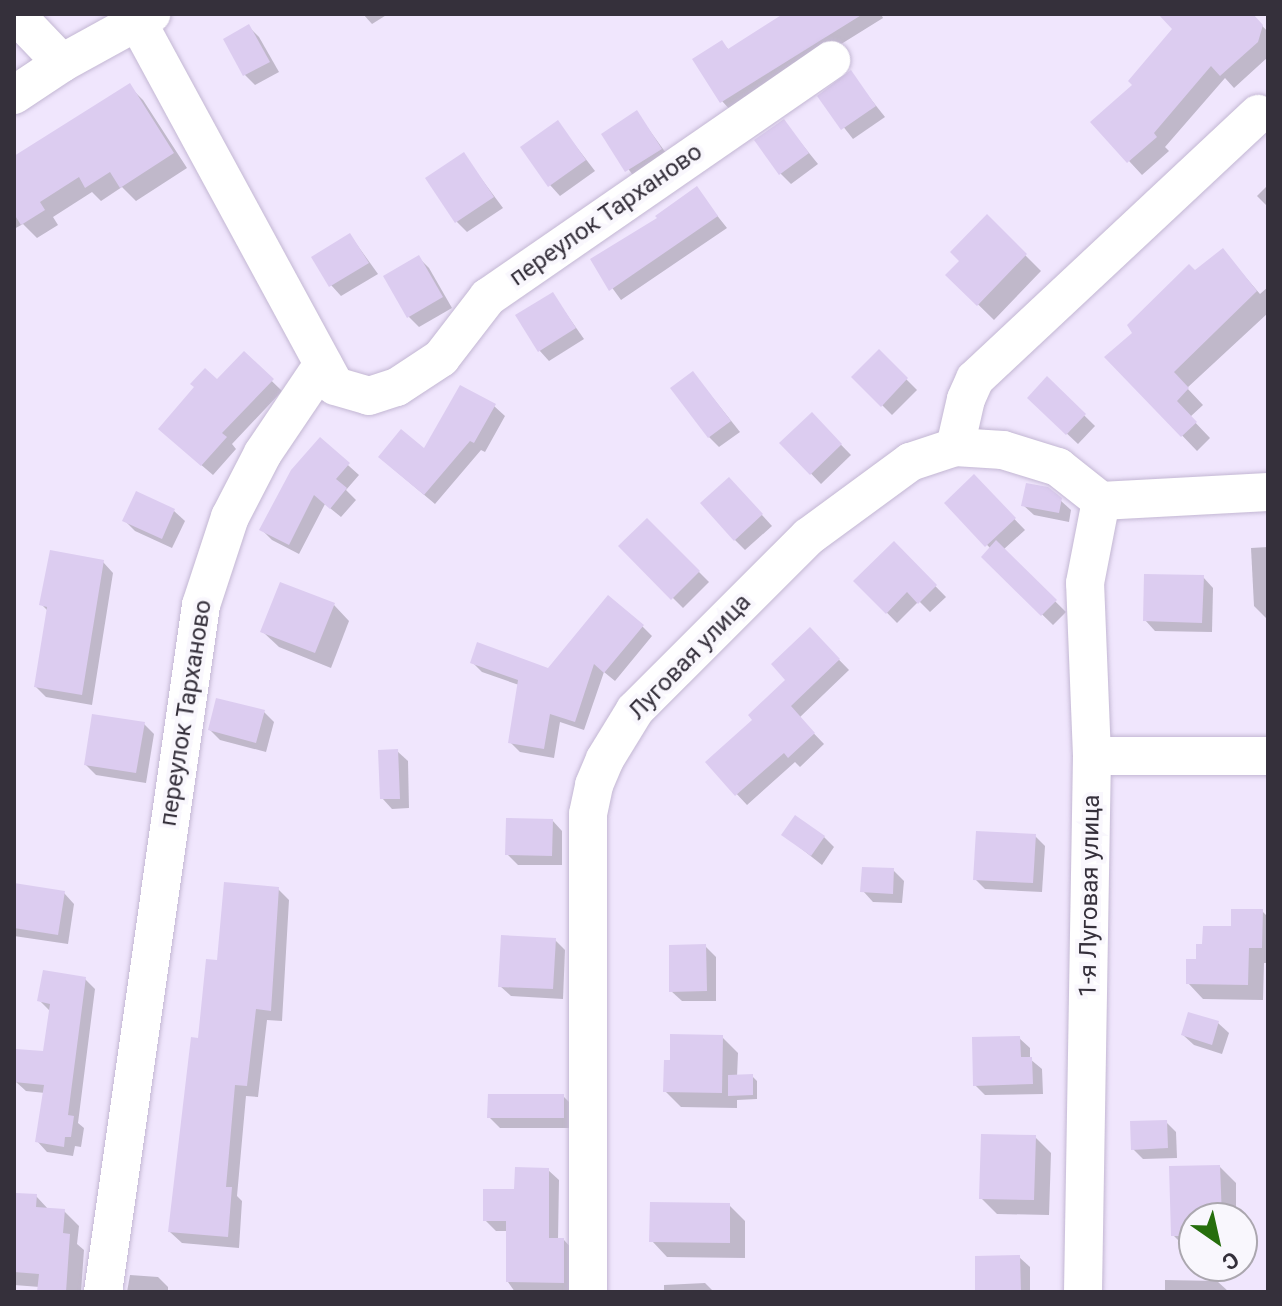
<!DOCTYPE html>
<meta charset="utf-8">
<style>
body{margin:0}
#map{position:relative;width:1282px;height:1306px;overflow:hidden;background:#f0e6fd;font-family:Roboto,sans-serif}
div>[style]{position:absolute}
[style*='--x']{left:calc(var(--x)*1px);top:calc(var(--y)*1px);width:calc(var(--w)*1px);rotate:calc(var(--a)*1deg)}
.shadow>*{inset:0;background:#0003}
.building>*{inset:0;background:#dcccf0}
.roads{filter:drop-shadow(0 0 2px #c3b7d3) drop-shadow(0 0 2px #c3b7d3)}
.minor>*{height:38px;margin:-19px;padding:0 19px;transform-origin:19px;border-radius:19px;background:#fff}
span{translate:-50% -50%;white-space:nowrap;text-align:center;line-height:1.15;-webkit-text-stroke:8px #f9f7fd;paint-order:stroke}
.street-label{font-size:24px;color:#35303b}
.frame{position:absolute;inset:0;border:16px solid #35303b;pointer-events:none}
.north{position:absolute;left:1178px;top:1202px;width:80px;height:80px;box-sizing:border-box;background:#f9f7fd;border:2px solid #aba7af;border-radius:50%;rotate:146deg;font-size:22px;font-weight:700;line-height:32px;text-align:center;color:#35303b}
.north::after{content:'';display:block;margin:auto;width:28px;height:36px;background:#266e0d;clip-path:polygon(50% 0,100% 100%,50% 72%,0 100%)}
</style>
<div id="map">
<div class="shadow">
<i style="clip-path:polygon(363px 14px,388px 14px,372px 24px)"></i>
<i style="clip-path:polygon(795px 14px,881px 14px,883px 18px,732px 112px,722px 101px,721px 42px,729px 50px)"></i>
<i style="clip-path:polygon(1175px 14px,1251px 14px,1268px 32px,1268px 57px,1234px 88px,1225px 78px,1165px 147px,1169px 151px,1142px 175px,1093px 122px,1135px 85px,1175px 29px)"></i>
<i style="clip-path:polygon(249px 27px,259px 37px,279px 72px,255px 85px,245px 75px,225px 40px)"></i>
<i style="clip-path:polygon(850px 73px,885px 117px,853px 139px,820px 97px)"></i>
<i style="clip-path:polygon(129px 86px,143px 100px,187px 168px,136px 201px,122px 187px,101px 201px,92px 192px,53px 217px,58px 225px,37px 238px,23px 224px,14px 229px,14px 157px)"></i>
<i style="clip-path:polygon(637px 113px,671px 160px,637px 181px,604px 135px)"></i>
<i style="clip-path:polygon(784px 122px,818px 164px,791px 184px,780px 173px)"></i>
<i style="clip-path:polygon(558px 123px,595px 171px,560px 196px,550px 185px)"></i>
<i style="clip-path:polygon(463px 154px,503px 208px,467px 232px,457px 222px)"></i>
<i style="clip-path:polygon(1268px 185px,1268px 207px,1257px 196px)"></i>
<i style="clip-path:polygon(696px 189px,727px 228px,621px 300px,592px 260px,660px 219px)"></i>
<i style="clip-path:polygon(987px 217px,1041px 271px,994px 320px,948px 275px,961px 261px)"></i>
<i style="clip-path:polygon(350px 235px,378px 274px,341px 296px,331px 285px)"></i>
<i style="clip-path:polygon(1223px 251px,1260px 294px,1268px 287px,1268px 313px,1187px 388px,1203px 405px,1190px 417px,1210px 438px,1197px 451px,1107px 357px)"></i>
<i style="clip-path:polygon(419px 258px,429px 268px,452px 308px,419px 327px,408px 316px)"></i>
<i style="clip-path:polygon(553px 295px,584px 339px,549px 361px,539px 350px)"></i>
<i style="clip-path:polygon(879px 352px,917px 390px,892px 415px,854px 377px)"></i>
<i style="clip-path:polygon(244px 354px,282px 391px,232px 444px,236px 449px,213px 475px,171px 439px)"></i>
<i style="clip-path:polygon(693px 373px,740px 432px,719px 447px,709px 437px)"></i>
<i style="clip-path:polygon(1047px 379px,1095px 426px,1078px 444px,1029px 398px)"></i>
<i style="clip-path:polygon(494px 406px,505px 416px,485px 452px,481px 450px,435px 504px,391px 467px,425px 451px)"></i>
<i style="clip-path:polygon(812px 415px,851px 455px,821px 484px,782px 443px)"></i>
<i style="clip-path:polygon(320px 440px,359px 475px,346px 490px,356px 500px,341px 517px,325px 504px,299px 554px,272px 540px,262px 530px)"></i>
<i style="clip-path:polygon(974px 477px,1025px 530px,1003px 550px,1066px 612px,1053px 625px,983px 557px,991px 549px,947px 503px)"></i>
<i style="clip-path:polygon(739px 490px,772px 526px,745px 550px,735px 540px)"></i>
<i style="clip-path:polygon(1060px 500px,1071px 510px,1069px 522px,1034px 515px,1023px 505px)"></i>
<i style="clip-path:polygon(174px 511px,185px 521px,172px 548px,135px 531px,125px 521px)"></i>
<i style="clip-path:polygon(647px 520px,709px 582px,683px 608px,621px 546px)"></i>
<i style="clip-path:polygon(894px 544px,946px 597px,930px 612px,919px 601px,897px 623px,856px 581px)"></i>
<i style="clip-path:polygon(1268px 547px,1268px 620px,1254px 606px,1251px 548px)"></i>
<i style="clip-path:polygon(103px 562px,113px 573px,92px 705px,46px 697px,36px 687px,49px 612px,41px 604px)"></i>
<i style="clip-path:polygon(1203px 577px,1213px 588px,1212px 632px,1155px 631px,1145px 620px)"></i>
<i style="clip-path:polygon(334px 605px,349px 621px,331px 668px,279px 647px,263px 632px)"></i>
<i style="clip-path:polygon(642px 626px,652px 636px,615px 681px,604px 672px,584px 730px,560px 722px,554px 758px,520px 752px,510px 742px,519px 685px,482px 672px,472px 662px,549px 670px)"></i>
<i style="clip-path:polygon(810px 630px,849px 670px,799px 718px,824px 744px,800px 767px,795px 762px,747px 805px,707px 762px,755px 720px,788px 680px)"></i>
<i style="clip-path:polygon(264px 712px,274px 722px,266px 752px,220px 740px,210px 730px)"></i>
<i style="clip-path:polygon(144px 724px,154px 734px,146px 783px,96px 775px,86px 765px)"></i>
<i style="clip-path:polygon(397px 751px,408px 761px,409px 808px,392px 809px,382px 798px)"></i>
<i style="clip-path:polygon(552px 820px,562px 831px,562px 865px,518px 865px,507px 854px)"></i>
<i style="clip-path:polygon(784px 835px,824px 837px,834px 847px,822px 865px)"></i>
<i style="clip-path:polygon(1035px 836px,1045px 846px,1042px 892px,985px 889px,975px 879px)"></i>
<i style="clip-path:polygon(893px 870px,904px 881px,902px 903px,873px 902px,863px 891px)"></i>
<i style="clip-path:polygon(14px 885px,64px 893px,74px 904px,68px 944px,14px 936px)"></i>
<i style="clip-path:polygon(278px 889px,289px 900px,282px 1021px,267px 1020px,258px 1097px,246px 1096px,237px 1196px,242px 1201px,239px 1248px,182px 1243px,170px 1232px,219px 962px)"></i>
<i style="clip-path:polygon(1262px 911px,1268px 917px,1268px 963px,1264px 963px,1263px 1000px,1203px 999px,1188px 983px,1204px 946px)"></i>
<i style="clip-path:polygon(555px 940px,565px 950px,563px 999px,511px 996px,500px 986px)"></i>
<i style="clip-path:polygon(705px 946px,716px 957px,716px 1001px,682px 1001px,671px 991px)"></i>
<i style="clip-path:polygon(85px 979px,95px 989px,78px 1123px,84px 1128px,81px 1147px,75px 1146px,73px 1156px,47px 1152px,37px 1141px,45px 1093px,26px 1091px,15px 1081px,44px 1053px,51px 1012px,40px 1001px)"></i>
<i style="clip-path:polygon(1218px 1023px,1229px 1033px,1222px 1054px,1194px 1045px,1183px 1035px)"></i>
<i style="clip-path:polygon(722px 1037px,738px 1053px,737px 1077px,752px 1076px,757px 1081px,757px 1099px,737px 1100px,737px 1108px,681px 1107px,665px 1091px,672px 1062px)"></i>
<i style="clip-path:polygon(1019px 1038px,1030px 1048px,1030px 1059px,1042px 1069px,1043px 1094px,985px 1095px,975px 1085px)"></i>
<i style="clip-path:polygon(563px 1096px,574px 1107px,574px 1128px,500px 1128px,489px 1117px)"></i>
<i style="clip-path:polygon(1166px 1122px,1176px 1132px,1177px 1158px,1143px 1159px,1133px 1149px)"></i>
<i style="clip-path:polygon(1035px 1137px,1051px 1153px,1049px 1215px,997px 1214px,981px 1198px)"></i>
<i style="clip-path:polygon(1220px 1167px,1236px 1183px,1236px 1218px,1194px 1218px,1194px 1251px,1189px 1251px,1173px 1235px)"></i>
<i style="clip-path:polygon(548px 1170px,559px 1180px,558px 1240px,564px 1240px,574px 1251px,574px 1292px,515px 1292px,508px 1282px,508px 1231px,496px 1231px,485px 1220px,516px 1191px)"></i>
<i style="clip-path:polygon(36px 1196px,49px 1210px,64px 1211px,79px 1226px,77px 1244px,84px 1250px,81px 1292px,39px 1292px,40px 1287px,14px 1285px,14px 1207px)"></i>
<i style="clip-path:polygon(729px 1205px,745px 1221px,745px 1258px,667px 1257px,652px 1241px)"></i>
<i style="clip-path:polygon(1019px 1257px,1030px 1267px,1030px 1292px,977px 1292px)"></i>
<i style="clip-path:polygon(130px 1275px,158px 1277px,168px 1287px,168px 1292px,127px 1292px)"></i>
<i style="clip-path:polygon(1165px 1280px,1217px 1281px,1229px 1292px,1165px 1292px)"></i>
<i style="clip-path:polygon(705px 1283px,714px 1292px,664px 1292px,664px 1285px)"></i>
</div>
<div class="building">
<i style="clip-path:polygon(783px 14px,863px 14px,720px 103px,692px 59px,722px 40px,728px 49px)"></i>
<i style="clip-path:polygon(1158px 14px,1253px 14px,1263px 25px,1258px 42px,1220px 76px,1211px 66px,1154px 133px,1157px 137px,1127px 163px,1090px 122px,1132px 85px,1128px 81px,1172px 29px)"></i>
<i style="clip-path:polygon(249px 24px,270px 62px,243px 76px,223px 39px)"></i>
<i style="clip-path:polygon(851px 70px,876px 106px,841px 130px,817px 96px)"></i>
<i style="clip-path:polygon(130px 83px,174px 153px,120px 188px,110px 172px,85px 188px,79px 177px,40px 202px,45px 210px,21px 225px,14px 214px,14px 156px)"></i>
<i style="clip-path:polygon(637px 110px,662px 149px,625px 172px,601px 134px)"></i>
<i style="clip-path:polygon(784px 119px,809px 153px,779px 175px,754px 140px)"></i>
<i style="clip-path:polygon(558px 120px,586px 160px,548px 187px,520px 147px)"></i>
<i style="clip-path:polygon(464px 152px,494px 197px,455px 223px,425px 178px)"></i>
<i style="clip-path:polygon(697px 186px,718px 216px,609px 291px,590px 259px,657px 218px,655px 216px)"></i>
<i style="clip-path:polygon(987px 214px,1027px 254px,977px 306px,945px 275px,959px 261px,950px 252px)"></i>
<i style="clip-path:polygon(350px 233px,369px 263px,329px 287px,311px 257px)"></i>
<i style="clip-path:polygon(1223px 248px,1257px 291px,1174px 372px,1189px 388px,1177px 401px,1197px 422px,1181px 437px,1104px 357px,1132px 333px,1127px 325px,1189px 264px,1195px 270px)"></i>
<i style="clip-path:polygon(419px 255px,443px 297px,407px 318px,383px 276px)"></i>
<i style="clip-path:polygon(553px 292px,576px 328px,538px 352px,515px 315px)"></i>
<i style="clip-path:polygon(879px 349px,908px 378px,881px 407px,851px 377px)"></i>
<i style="clip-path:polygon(244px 351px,274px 379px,222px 433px,227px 437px,201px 466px,158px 429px,194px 387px,190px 384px,205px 368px,217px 379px)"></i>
<i style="clip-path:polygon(693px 371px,731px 421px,708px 438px,670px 388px)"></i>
<i style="clip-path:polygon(1047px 376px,1086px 414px,1066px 435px,1027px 398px)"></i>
<i style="clip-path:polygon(460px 385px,496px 404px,474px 443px,470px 441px,424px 495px,378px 457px,401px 429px,424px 448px)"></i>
<i style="clip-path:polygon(812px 412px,842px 444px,810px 475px,779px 443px)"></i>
<i style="clip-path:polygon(320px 437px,350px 463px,336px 479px,347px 488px,330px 509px,314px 495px,289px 545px,259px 530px,291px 470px)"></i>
<i style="clip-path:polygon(974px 474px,1016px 518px,985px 547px,944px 503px)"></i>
<i style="clip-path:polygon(729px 477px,763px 514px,734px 541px,700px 503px)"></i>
<i style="clip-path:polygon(1026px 483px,1048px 487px,1062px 498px,1059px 513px,1021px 506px)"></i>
<i style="clip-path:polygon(136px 491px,175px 509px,162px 539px,122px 521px)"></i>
<i style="clip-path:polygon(647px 518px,700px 571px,671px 600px,618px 546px)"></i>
<i style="clip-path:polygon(996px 540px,1057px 600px,1041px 616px,981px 557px)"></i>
<i style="clip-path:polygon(894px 541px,937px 585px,918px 604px,907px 592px,886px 614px,853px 581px)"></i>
<i style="clip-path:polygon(50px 550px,104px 560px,82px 695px,34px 687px,47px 607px,39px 605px)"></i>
<i style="clip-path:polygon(1144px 574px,1204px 575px,1202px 623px,1143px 621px)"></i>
<i style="clip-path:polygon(280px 582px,335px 603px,315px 653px,260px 632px)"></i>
<i style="clip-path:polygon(608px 595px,644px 625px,604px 673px,594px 664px,575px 722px,550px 714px,544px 749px,508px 743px,518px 680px,470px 663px,477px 642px,548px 668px)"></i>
<i style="clip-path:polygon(810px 627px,840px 659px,791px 706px,815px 733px,788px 758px,784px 753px,735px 796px,705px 762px,752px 720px,748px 715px,785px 680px,771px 664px)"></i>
<i style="clip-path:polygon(216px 698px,265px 710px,256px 743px,208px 730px)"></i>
<i style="clip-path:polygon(92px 714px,145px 722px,136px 773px,84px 765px)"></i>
<i style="clip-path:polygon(398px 749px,400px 799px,380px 799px,378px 750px)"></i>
<i style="clip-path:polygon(795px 815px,825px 836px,811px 856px,781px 835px)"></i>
<i style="clip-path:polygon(506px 818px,553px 819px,552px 856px,505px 855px)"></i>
<i style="clip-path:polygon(976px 831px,1036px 834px,1033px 883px,973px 880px)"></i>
<i style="clip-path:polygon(862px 867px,894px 868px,893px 894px,860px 892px)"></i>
<i style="clip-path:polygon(224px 882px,279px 887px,271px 1011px,256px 1009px,247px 1086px,235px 1085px,226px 1187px,232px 1187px,228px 1237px,168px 1232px,191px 1037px,198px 1038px,206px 959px,217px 960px)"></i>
<i style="clip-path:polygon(14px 883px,65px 891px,58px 935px,14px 928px)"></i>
<i style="clip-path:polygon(1231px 909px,1263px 909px,1262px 948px,1249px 948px,1248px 985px,1186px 984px,1186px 959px,1196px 959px,1196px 944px,1202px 944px,1203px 926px,1231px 926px)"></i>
<i style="clip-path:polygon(501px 935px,556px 938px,553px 989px,498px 987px)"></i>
<i style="clip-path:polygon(706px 944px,707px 991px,669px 992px,669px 945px)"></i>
<i style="clip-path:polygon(43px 970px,86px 977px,68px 1115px,74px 1116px,71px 1137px,65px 1137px,64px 1147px,35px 1142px,44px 1085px,14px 1082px,16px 1049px,43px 1051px,50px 1004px,37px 1001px)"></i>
<i style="clip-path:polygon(1188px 1012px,1219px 1021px,1212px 1045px,1181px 1035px)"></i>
<i style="clip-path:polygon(670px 1034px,723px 1035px,722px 1093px,663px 1092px,664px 1060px,670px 1060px)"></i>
<i style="clip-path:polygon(1020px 1036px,1021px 1057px,1032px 1057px,1033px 1084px,973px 1086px,972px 1037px)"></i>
<i style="clip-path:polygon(753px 1074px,753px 1095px,728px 1096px,728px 1075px)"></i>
<i style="clip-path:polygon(488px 1094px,564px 1094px,564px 1118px,487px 1118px)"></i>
<i style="clip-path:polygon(1167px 1120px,1168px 1148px,1131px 1150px,1130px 1121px)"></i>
<i style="clip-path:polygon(981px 1134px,1036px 1135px,1034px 1200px,979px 1199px)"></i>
<i style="clip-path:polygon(1220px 1165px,1222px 1218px,1194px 1218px,1194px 1236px,1171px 1236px,1169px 1166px)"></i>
<i style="clip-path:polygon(515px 1167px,549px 1168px,549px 1238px,564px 1238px,564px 1283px,506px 1282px,506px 1221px,483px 1221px,483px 1189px,514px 1189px)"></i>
<i style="clip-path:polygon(16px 1193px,37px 1194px,36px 1207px,65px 1209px,63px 1233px,70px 1234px,66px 1292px,37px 1292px,39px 1274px,14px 1272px)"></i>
<i style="clip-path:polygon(650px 1202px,730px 1203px,730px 1243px,649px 1242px)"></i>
<i style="clip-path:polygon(1020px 1255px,1021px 1292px,975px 1292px,975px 1256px)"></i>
</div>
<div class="roads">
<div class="minor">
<i style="--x:15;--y:14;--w:68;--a:46.2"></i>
<i style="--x:137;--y:21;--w:415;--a:61.5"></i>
<i style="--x:335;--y:386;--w:35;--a:16"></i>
<i style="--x:369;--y:396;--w:29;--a:-18"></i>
<i style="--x:397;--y:387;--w:53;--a:-33.4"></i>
<i style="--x:441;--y:358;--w:77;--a:-52.4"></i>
<i style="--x:488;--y:297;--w:417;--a:-34.6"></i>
<i style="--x:14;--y:95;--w:58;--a:-33.7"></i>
<i style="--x:62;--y:63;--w:102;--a:-28.8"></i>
<i style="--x:955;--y:447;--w:49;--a:-77.1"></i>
<i style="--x:966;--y:399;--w:22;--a:-66"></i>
<i style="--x:975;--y:379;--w:388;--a:-43.1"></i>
<i style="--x:1092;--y:756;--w:176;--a:0"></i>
<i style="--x:103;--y:1292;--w:694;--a:-81.88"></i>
<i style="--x:201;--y:605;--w:93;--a:-71.8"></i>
<i style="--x:230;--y:517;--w:72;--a:-62.7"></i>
<i style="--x:263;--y:453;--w:107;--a:-56"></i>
<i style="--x:588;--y:1292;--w:478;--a:-90"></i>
<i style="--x:588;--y:814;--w:30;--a:-78"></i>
<i style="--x:594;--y:785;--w:28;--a:-67"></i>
<i style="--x:605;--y:759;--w:57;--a:-58.5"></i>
<i style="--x:635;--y:710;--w:245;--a:-45"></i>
<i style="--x:808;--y:537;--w:127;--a:-36.3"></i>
<i style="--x:910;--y:462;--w:47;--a:-18.4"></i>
<i style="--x:955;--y:447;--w:48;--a:3.6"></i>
<i style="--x:1003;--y:450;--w:58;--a:17.2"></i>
<i style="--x:1058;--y:467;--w:55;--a:38.3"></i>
<i style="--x:1101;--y:501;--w:167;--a:-3.1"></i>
<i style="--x:1083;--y:1292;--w:536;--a:-89.04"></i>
<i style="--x:1092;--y:756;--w:173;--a:-92.3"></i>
<i style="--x:1085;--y:583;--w:84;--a:-79"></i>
</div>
</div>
<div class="street-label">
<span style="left:606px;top:215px;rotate:-35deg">переулок Тарханово</span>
<span style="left:690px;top:657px;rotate:-46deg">Луговая улица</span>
<span style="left:186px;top:713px;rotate:-81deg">переулок Тарханово</span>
<span style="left:1090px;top:896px;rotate:-89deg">1-я Луговая улица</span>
</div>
<div class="frame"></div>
<div class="north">С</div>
</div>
